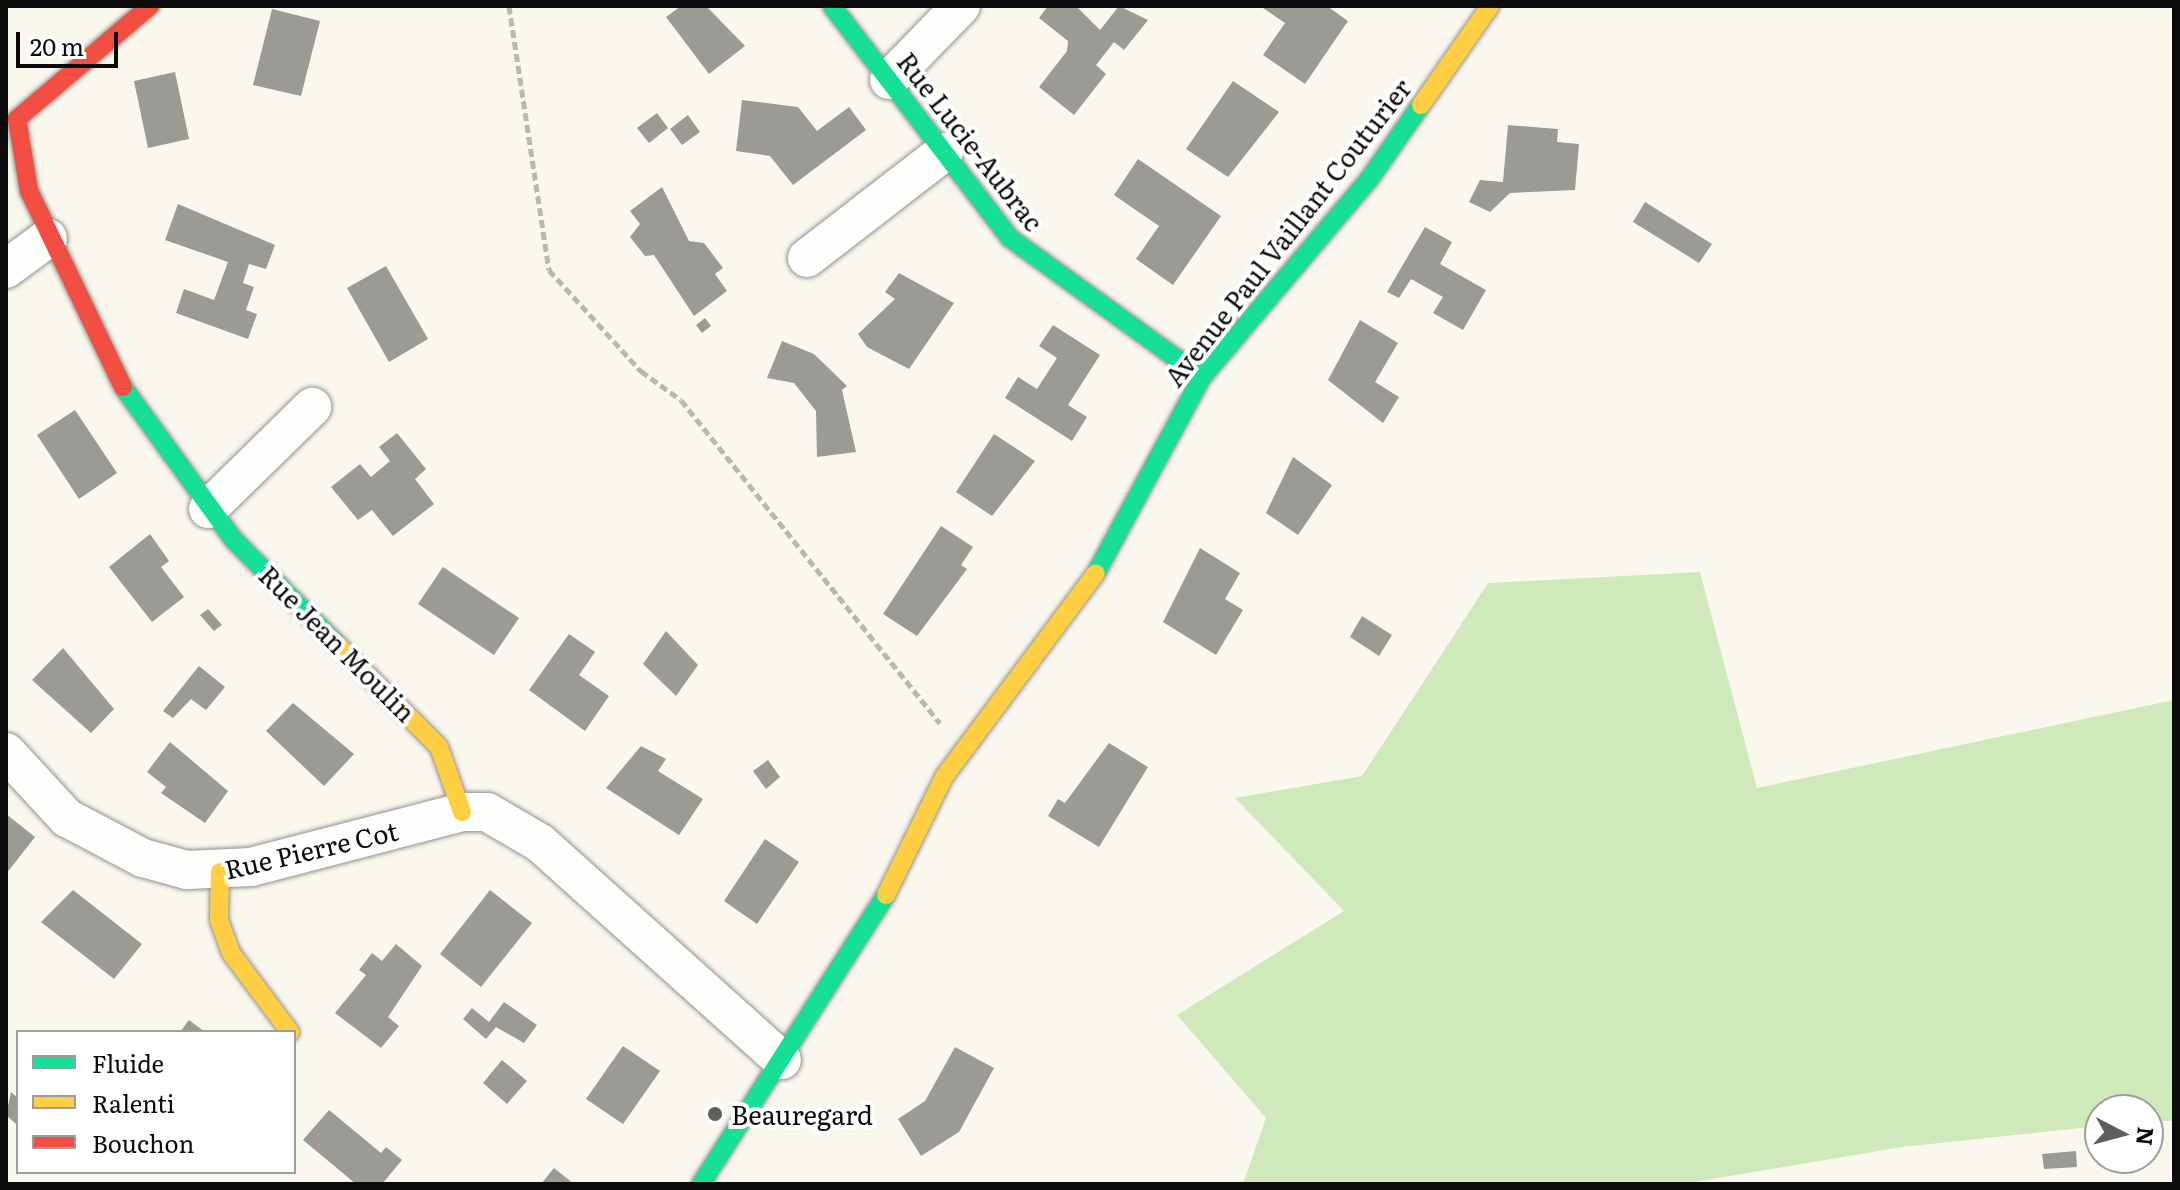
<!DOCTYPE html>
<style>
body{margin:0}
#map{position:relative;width:2180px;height:1190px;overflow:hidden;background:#faf8ee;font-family:Literata,serif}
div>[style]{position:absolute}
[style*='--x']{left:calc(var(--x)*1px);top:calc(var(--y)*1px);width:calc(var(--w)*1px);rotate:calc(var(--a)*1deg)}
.forest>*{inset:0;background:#d0e9bb}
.building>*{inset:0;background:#9c9a94}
.path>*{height:5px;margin-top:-2.5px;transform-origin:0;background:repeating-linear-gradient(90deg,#b7b7b5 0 8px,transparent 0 12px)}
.roads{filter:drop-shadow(0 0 2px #93928d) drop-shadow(0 0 2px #93928d)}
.street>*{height:38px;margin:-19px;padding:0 19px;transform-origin:19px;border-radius:19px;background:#fefefc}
.fast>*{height:18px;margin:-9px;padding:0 9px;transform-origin:9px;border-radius:9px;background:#16e098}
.slow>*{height:18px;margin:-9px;padding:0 9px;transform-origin:9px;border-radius:9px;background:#ffcf43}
.jam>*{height:18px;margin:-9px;padding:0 9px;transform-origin:9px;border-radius:9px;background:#f24e42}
.dots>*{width:22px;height:22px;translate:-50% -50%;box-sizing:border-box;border:4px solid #fff;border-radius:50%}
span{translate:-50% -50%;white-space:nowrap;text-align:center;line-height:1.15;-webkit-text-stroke:8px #fff;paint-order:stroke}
.street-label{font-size:26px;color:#0b0b0b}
.poi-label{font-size:26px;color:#0b0b0b}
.left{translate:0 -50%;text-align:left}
.frame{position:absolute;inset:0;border:8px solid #0b0b0b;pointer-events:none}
.legend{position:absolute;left:16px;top:1030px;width:280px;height:144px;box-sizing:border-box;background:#fff;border:2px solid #9d9d9d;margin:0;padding:10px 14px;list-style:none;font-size:24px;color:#0b0b0b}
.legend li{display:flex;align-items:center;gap:16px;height:40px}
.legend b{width:40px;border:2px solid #9d9d9d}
.north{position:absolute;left:2084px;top:1094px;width:80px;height:80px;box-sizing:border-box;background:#fff;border:2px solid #9d9d9d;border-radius:50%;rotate:96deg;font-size:22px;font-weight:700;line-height:32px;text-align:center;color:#0b0b0b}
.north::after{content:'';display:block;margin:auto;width:28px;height:36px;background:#5f5e5a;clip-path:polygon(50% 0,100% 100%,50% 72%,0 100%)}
.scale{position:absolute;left:16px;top:32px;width:102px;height:36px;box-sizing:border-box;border:4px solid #0b0b0b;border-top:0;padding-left:10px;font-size:24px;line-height:28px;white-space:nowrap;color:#0b0b0b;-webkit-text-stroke:6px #fff;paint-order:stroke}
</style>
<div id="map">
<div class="forest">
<i style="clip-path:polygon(1700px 572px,1757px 788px,2174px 700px,2174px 1121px,2148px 1121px,2148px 1110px,2100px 1110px,2100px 1126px,1902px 1147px,1683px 1184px,1243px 1184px,1266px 1118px,1177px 1015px,1344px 911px,1235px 798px,1362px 776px,1488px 583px)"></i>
</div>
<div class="building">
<i style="clip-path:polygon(681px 6px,706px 6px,745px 46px,709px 74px,666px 17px)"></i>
<i style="clip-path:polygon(1048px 6px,1076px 6px,1100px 30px,1119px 6px,1148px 20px,1124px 50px,1114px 42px,1096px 65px,1106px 74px,1074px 115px,1039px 87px,1067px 51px,1068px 41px,1039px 18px)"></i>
<i style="clip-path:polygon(1327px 6px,1348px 21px,1305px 84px,1263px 55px,1285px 23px,1263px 8px)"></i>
<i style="clip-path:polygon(272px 9px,320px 21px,301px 96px,253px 85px)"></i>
<i style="clip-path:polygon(175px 72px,189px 139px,148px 148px,134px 81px)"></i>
<i style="clip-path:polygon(1233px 81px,1279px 112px,1228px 177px,1186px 149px)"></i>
<i style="clip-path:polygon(742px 100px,798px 107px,817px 131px,849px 107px,866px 130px,793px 185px,770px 156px,736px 151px)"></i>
<i style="clip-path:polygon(657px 113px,668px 128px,649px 143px,637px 128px)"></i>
<i style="clip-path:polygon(688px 115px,700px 132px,682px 145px,670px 129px)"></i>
<i style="clip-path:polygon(1508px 125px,1558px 129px,1557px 142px,1579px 144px,1575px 190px,1510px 193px,1490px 212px,1469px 202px,1480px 180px,1503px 182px)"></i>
<i style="clip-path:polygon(1138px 159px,1221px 216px,1173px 285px,1136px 259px,1159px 226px,1114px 195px)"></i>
<i style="clip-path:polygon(662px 187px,689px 241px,704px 243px,723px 268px,715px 274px,727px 291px,694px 316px,654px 255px,645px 256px,630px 237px,640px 224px,630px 211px)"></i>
<i style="clip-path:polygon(1645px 202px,1712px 244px,1699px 263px,1633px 222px)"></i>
<i style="clip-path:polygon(178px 204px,275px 245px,266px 269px,249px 264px,243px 283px,254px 287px,246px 310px,257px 314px,248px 339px,176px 313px,184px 289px,214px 300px,228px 262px,165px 240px)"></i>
<i style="clip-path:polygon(1425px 227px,1452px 242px,1440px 264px,1486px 290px,1463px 330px,1433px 313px,1443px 297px,1411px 279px,1399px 298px,1387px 292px)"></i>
<i style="clip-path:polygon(386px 266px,428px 339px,389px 362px,347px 288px)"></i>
<i style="clip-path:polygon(899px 273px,954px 303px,909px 369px,867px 347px,858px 334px,895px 299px,885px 292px)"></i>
<i style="clip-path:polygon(705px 318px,711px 326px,702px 333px,696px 325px)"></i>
<i style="clip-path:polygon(1360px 320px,1398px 343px,1375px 382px,1399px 397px,1383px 423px,1328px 380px)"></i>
<i style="clip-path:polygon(1053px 325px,1100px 355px,1068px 405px,1087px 417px,1072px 441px,1005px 398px,1018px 377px,1037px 389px,1057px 358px,1039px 346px)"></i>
<i style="clip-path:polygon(782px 341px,814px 354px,847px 386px,842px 390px,856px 452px,817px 457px,816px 411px,794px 383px,767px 378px)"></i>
<i style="clip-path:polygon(75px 410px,117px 473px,79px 499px,37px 435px)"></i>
<i style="clip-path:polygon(397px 433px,426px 469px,415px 479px,434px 504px,393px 536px,372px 510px,358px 520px,331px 487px,360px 464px,371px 477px,390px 461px,379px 447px)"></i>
<i style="clip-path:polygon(994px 434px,1035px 461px,992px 516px,956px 492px)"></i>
<i style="clip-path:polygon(1293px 457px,1332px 485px,1298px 535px,1266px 513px)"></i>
<i style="clip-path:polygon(941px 526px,973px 547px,961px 565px,967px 569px,917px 636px,883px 614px)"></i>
<i style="clip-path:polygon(150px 534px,169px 561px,161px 567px,184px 597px,152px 622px,109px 567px)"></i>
<i style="clip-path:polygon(1200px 548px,1240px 573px,1225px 599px,1243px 610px,1216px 655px,1163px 622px)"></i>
<i style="clip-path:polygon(443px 567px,519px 618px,494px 655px,418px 604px)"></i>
<i style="clip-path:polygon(208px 609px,222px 625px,214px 631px,200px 615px)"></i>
<i style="clip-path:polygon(1362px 616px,1392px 635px,1379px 656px,1350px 637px)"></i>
<i style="clip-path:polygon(666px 631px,698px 665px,676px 696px,643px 664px)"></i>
<i style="clip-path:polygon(569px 634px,595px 652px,579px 675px,609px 696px,585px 731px,529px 690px)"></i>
<i style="clip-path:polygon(63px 648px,114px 709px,91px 733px,32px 680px)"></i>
<i style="clip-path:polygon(199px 666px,225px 687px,206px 710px,191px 699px,173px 718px,163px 711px)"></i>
<i style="clip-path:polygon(293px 703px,354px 754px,324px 786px,266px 731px)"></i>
<i style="clip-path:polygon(170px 742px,228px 791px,205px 823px,161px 793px,166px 787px,147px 772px)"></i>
<i style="clip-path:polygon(1109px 743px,1148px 767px,1099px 847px,1048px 816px,1058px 799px,1065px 803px)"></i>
<i style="clip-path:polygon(641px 746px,666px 759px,658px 771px,703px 799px,679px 835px,606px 788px)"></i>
<i style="clip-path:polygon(768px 760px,780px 777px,766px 789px,753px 771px)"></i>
<i style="clip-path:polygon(6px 814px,35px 837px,6px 874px)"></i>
<i style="clip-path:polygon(765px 839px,799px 862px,757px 924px,724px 901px)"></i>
<i style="clip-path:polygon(73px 890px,142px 944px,114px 979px,41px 922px)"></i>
<i style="clip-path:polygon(490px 890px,532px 923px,481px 987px,440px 954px)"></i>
<i style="clip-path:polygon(396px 944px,422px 966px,388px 1017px,399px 1026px,381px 1048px,335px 1013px,366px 975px,359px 970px,372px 953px,382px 961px)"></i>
<i style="clip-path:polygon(504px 1002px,537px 1025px,524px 1043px,496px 1027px,486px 1039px,463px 1019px,472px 1008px,489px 1022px)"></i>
<i style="clip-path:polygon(189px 1020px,205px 1032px,180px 1032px)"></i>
<i style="clip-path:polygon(623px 1046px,660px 1071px,623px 1124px,586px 1099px)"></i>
<i style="clip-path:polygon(955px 1047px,994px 1068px,959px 1132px,921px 1156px,898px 1119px,925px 1101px)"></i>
<i style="clip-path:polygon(502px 1060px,527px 1081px,507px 1104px,483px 1083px)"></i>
<i style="clip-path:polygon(11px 1092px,18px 1098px,16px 1124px,6px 1115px)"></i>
<i style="clip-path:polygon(329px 1110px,381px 1153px,386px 1147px,402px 1160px,382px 1184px,356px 1184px,303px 1140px)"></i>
<i style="clip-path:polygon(2076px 1151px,2077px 1167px,2044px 1169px,2042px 1154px)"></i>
<i style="clip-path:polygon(554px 1168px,574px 1184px,541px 1184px)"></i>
</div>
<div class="path">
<i style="--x:509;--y:6;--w:267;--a:81.4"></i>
<i style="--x:549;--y:270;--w:137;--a:47.7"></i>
<i style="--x:641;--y:371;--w:49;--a:35.9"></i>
<i style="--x:681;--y:400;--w:414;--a:51.3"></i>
</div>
<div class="roads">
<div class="street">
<i style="--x:889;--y:80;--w:103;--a:-45.8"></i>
<i style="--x:807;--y:258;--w:173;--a:-37.7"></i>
<i style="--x:6;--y:269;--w:52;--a:-36.4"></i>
<i style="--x:208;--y:509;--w:146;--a:-44.4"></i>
<i style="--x:6;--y:752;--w:90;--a:47.3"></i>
<i style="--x:67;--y:818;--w:86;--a:27.8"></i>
<i style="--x:143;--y:858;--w:46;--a:15.3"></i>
<i style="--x:187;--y:870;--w:64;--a:-2.7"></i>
<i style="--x:251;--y:867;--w:218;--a:-14.6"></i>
<i style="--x:462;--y:812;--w:25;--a:0"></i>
<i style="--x:487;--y:812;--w:61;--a:30.3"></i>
<i style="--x:540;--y:843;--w:325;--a:41.9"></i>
</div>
<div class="fast">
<i style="--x:832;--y:6;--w:292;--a:52.5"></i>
<i style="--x:1010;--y:238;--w:237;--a:35.9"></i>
<i style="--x:123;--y:387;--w:188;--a:54.1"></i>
<i style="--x:233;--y:539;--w:149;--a:45.3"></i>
<i style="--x:1096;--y:573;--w:223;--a:-61.6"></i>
<i style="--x:1202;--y:377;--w:260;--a:-49.8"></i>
<i style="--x:1370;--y:178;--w:89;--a:-55.1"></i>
<i style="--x:701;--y:1184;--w:343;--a:-57.4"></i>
</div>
<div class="slow">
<i style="--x:1421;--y:105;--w:121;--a:-55.1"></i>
<i style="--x:338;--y:645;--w:144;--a:45.3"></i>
<i style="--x:439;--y:747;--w:69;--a:70.5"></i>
<i style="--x:220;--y:872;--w:48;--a:91.2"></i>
<i style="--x:219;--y:920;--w:35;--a:70"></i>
<i style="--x:231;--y:953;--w:99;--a:53.2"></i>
<i style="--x:886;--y:895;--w:131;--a:-63.8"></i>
<i style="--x:944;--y:777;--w:254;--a:-53.3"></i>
</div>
<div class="jam">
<i style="--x:123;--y:387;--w:217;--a:-115.6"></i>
<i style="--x:29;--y:191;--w:73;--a:-99.5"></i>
<i style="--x:17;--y:119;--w:175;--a:-40.4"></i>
</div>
</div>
<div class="dots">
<i style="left:715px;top:1114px;background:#5f5e5a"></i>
</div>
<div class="street-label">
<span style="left:971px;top:141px;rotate:52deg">Rue Lucie-Aubrac</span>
<span style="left:1287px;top:232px;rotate:-52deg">Avenue Paul Vaillant Couturier</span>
<span style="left:338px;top:643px;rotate:45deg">Rue Jean Moulin</span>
<span style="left:311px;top:849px;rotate:-13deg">Rue Pierre Cot</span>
</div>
<div class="poi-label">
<span class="left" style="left:731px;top:1114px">Beauregard</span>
</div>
<div class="frame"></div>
<ul class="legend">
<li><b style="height:10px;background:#16e098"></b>Fluide</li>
<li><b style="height:10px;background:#ffcf43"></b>Ralenti</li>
<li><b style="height:10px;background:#f24e42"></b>Bouchon</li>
</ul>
<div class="north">N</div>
<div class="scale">20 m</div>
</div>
